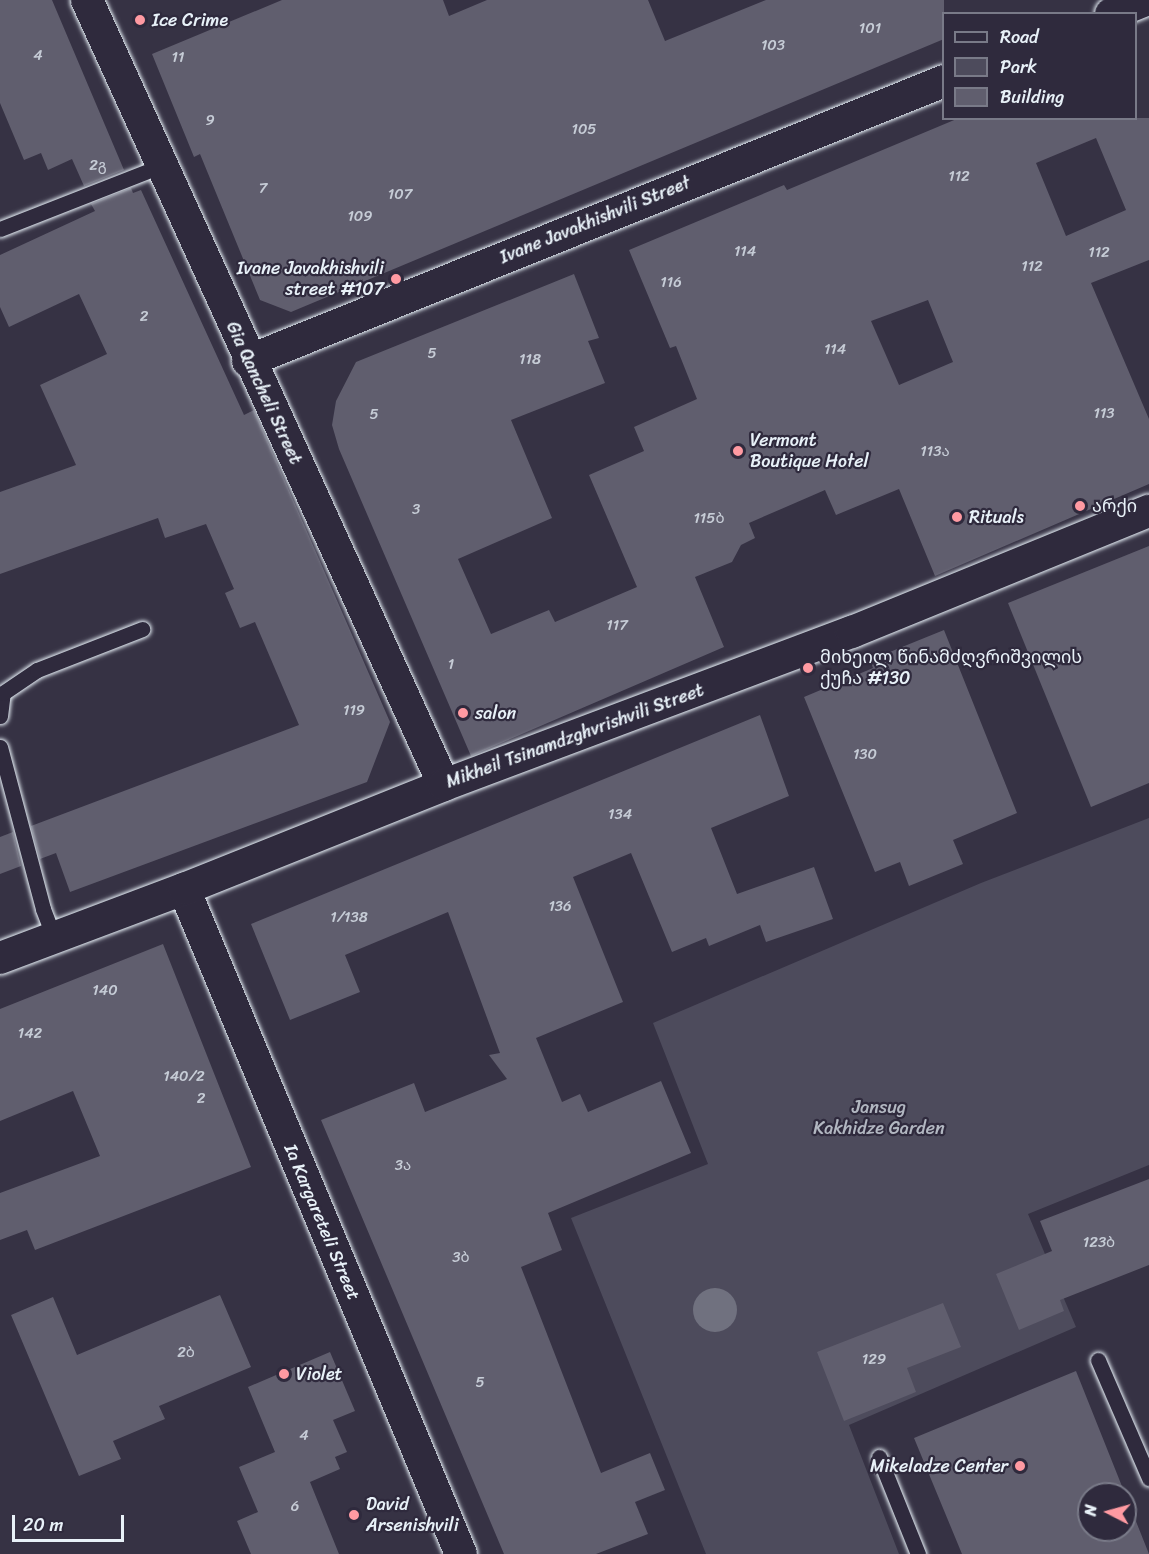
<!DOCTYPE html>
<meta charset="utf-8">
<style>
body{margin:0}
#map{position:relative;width:1149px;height:1554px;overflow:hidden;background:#363244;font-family:Sriracha,"Noto Sans Georgian",sans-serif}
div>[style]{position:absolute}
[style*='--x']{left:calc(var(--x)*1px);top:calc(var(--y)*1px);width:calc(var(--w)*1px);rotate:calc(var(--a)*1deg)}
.green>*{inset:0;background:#4d4b5c}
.water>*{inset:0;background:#70717f}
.round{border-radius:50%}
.building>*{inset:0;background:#605e6e}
.roads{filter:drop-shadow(0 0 2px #e8f1f8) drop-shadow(0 0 2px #e8f1f8)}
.lane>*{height:15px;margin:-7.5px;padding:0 7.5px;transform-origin:7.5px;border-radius:7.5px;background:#2f2a3d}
.street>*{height:32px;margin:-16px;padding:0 16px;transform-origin:16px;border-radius:16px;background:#2f2a3d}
.dots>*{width:16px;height:16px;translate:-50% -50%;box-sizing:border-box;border:3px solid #2f2a3d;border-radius:50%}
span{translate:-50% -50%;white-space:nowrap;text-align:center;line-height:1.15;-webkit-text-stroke:4.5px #2f2a3d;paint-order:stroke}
.number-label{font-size:15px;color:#c6ccd6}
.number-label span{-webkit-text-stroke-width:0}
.poi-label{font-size:18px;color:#e8f1f8}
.left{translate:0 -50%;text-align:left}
.right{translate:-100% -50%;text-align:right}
.street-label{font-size:18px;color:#e8f1f8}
.park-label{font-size:18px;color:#b2b7c1}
.legend{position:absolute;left:942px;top:12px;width:195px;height:108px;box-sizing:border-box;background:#2f2a3d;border:2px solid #797a88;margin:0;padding:8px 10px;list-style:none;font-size:18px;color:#e8f1f8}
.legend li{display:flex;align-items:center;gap:12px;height:30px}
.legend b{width:30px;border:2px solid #797a88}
.north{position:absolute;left:1077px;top:1482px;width:60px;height:60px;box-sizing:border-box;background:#2f2a3d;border:2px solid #797a88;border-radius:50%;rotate:276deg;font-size:16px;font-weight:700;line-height:24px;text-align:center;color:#e8f1f8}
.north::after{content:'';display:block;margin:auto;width:21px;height:27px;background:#ff9aa2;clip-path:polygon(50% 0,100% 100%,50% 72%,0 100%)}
.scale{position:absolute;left:12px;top:1515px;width:112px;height:27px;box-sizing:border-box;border:3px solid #e8f1f8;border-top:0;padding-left:8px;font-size:18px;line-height:21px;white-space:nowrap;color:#e8f1f8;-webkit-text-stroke:4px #2f2a3d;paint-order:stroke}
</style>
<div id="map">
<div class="green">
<i style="clip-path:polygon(1149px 818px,1149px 1165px,1028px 1214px,1076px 1327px,849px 1425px,899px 1554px,706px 1554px,571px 1218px,708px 1164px,653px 1023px,981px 883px)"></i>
</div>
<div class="water">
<i class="round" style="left:693px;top:1288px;width:44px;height:44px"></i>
</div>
<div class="building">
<i style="clip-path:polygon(0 0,52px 0,124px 170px,84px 186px,72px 159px,48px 170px,41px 153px,24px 160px,0 103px)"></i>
<i style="clip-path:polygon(282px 0,443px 0,449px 16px,487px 0,648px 0,665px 41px,766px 0,944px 0,944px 39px,291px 312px,260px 300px,200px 154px,194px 157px,152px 54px)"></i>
<i style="clip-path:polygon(evenodd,959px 118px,1149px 118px,1149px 260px,1091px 283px,1149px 419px,1149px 484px,935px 576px,899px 489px,836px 515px,825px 490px,749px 523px,755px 538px,741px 545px,732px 562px,695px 577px,724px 647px,471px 756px,339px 449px,332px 425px,336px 401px,356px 362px,574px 274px,599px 338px,588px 341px,605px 383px,511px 420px,552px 518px,458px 559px,491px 634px,549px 610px,555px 622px,637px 587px,589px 475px,644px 451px,634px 427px,697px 399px,676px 346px,670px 348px,629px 250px,784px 185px,787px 190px,959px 118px,1096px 138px,1126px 210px,1066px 236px,1036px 163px,1096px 138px,959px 118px,928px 300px,953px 362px,899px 385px,871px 321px,928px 300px)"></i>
<i style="clip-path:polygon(131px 188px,133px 193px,141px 190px,244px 415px,254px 410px,390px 722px,367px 782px,70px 892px,56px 853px,40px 859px,31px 826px,299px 725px,255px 622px,240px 628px,225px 593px,234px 589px,206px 524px,165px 538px,158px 518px,0 574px,0 492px,76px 465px,40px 385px,107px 354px,79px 294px,9px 327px,0 307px,0 255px,95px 211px,91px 204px)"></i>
<i style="clip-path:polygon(1149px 546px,1149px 783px,1091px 807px,1008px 603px)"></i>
<i style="clip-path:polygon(944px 630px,1017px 813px,953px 840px,963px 864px,909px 886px,900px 862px,875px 872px,804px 697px,873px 668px,870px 660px)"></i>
<i style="clip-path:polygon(760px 715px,789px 796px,711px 828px,737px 894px,814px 867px,833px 919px,766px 942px,760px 925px,709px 946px,706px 938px,672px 952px,631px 853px,573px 877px,623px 1002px,536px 1038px,562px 1102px,580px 1094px,588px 1112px,661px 1081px,691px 1153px,548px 1213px,562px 1250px,521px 1267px,601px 1473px,650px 1453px,665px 1490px,635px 1502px,648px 1534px,596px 1554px,504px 1554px,321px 1120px,414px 1083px,425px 1112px,507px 1079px,489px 1055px,500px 1053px,448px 912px,345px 955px,360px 992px,290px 1020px,251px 924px)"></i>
<i style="clip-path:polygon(13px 832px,21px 866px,0 874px,0 837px)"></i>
<i style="clip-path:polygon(163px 944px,251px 1167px,35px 1250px,27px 1230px,0 1240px,0 1193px,100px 1156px,73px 1091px,0 1121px,0 1009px)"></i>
<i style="clip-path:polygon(1149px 1179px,1149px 1265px,1060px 1300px,1064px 1311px,1019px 1330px,996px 1274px,1052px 1251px,1040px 1221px)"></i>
<i style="clip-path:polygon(220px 1295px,251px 1367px,159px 1406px,165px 1419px,113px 1441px,121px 1459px,79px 1476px,11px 1315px,53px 1297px,77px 1355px)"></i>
<i style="clip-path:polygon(943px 1303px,961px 1347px,907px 1368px,916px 1392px,844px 1421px,817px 1352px)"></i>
<i style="clip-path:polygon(330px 1352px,355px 1411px,333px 1420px,347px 1452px,335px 1457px,340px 1469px,310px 1482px,339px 1554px,251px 1554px,237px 1521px,258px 1512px,239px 1467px,275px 1452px,248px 1387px)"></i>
<i style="clip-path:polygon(evenodd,1076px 1371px,1149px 1554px,962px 1554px,914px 1438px,1076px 1371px,1089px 1494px,1125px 1494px,1125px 1530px,1089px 1530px,1089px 1494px)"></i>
</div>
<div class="roads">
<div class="lane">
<i style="--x:0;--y:229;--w:173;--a:-21.4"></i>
<i style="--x:0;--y:716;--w:23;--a:-83"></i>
<i style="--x:3;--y:693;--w:41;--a:-34.1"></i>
<i style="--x:37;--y:670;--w:113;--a:-21.3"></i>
<i style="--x:0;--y:747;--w:168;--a:75.1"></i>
<i style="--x:43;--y:909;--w:31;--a:69"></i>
<i style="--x:1098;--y:1360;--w:129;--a:66.6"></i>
<i style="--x:879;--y:1457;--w:105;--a:68.1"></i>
</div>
<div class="street">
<i style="--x:87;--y:0;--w:862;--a:65.55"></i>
<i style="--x:1111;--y:14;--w:37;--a:-22"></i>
<i style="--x:248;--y:361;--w:750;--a:-21.91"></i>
<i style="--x:184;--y:889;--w:720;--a:67.39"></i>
<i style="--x:0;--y:958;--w:197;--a:-20.6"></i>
<i style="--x:184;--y:889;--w:280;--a:-21.8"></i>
<i style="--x:444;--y:785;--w:436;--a:-20.6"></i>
<i style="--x:852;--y:632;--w:321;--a:-22.2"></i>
</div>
</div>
<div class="dots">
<i style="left:140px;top:20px;background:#ff9aa2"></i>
<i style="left:396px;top:279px;background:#ff9aa2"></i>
<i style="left:738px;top:451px;background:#ff9aa2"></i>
<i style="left:1080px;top:506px;background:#ff9aa2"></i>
<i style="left:957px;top:517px;background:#ff9aa2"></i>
<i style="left:808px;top:668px;background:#ff9aa2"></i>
<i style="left:463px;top:713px;background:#ff9aa2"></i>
<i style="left:284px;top:1374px;background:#ff9aa2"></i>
<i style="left:1020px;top:1466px;background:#ff9aa2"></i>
<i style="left:354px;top:1515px;background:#ff9aa2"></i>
</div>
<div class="number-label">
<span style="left:870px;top:29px">101</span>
<span style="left:773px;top:46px">103</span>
<span style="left:38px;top:56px">4</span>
<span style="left:178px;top:58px">11</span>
<span style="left:210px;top:121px">9</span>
<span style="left:584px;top:130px">105</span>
<span style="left:98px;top:166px">2გ</span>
<span style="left:959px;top:177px">112</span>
<span style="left:263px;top:189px">7</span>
<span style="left:400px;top:195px">107</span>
<span style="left:360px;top:217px">109</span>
<span style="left:745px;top:252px">114</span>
<span style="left:1099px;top:253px">112</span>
<span style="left:1032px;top:267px">112</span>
<span style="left:671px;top:283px">116</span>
<span style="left:144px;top:317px">2</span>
<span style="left:835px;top:350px">114</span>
<span style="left:432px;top:354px">5</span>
<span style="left:530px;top:360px">118</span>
<span style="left:1104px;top:414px">113</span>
<span style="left:374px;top:415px">5</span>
<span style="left:935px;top:452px">113ა</span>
<span style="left:416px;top:510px">3</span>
<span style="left:709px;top:519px">115ბ</span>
<span style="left:617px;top:626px">117</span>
<span style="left:451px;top:665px">1</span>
<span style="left:354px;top:711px">119</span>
<span style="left:865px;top:755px">130</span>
<span style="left:620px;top:815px">134</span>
<span style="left:560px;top:907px">136</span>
<span style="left:349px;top:918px">1/138</span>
<span style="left:105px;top:991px">140</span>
<span style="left:30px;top:1034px">142</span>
<span style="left:184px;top:1077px">140/2</span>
<span style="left:201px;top:1099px">2</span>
<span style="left:403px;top:1166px">3ა</span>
<span style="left:1099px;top:1243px">123ბ</span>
<span style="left:461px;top:1258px">3ბ</span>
<span style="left:186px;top:1353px">2ბ</span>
<span style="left:874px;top:1360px">129</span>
<span style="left:480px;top:1383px">5</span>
<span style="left:304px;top:1436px">4</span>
<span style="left:295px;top:1507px">6</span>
</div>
<div class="poi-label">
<span class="left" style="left:152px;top:20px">Ice Crime</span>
<span class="right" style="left:384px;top:279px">Ivane Javakhishvili<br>street #107</span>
<span class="left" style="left:750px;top:451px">Vermont<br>Boutique Hotel</span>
<span class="left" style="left:1092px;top:506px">არქი</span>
<span class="left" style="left:969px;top:517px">Rituals</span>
<span class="left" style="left:820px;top:668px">მიხეილ წინამძღვრიშვილის<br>ქუჩა #130</span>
<span class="left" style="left:475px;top:713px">salon</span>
<span class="left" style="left:296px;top:1374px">Violet</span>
<span class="right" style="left:1008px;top:1466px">Mikeladze Center</span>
<span class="left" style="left:366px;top:1515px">David<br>Arsenishvili</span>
</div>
<div class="street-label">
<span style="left:595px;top:220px;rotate:-22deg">Ivane Javakhishvili Street</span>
<span style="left:264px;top:393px;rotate:65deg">Gia Qancheli Street</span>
<span style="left:575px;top:736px;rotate:-20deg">Mikheil Tsinamdzghvrishvili Street</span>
<span style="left:322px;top:1222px;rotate:67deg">Ia Kargareteli Street</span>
</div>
<div class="park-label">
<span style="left:879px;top:1118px">Jansug<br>Kakhidze Garden</span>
</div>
<ul class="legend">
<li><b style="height:8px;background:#2f2a3d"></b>Road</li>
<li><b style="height:16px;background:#4d4b5c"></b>Park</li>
<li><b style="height:16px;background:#605e6e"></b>Building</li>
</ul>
<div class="north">N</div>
<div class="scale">20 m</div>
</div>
